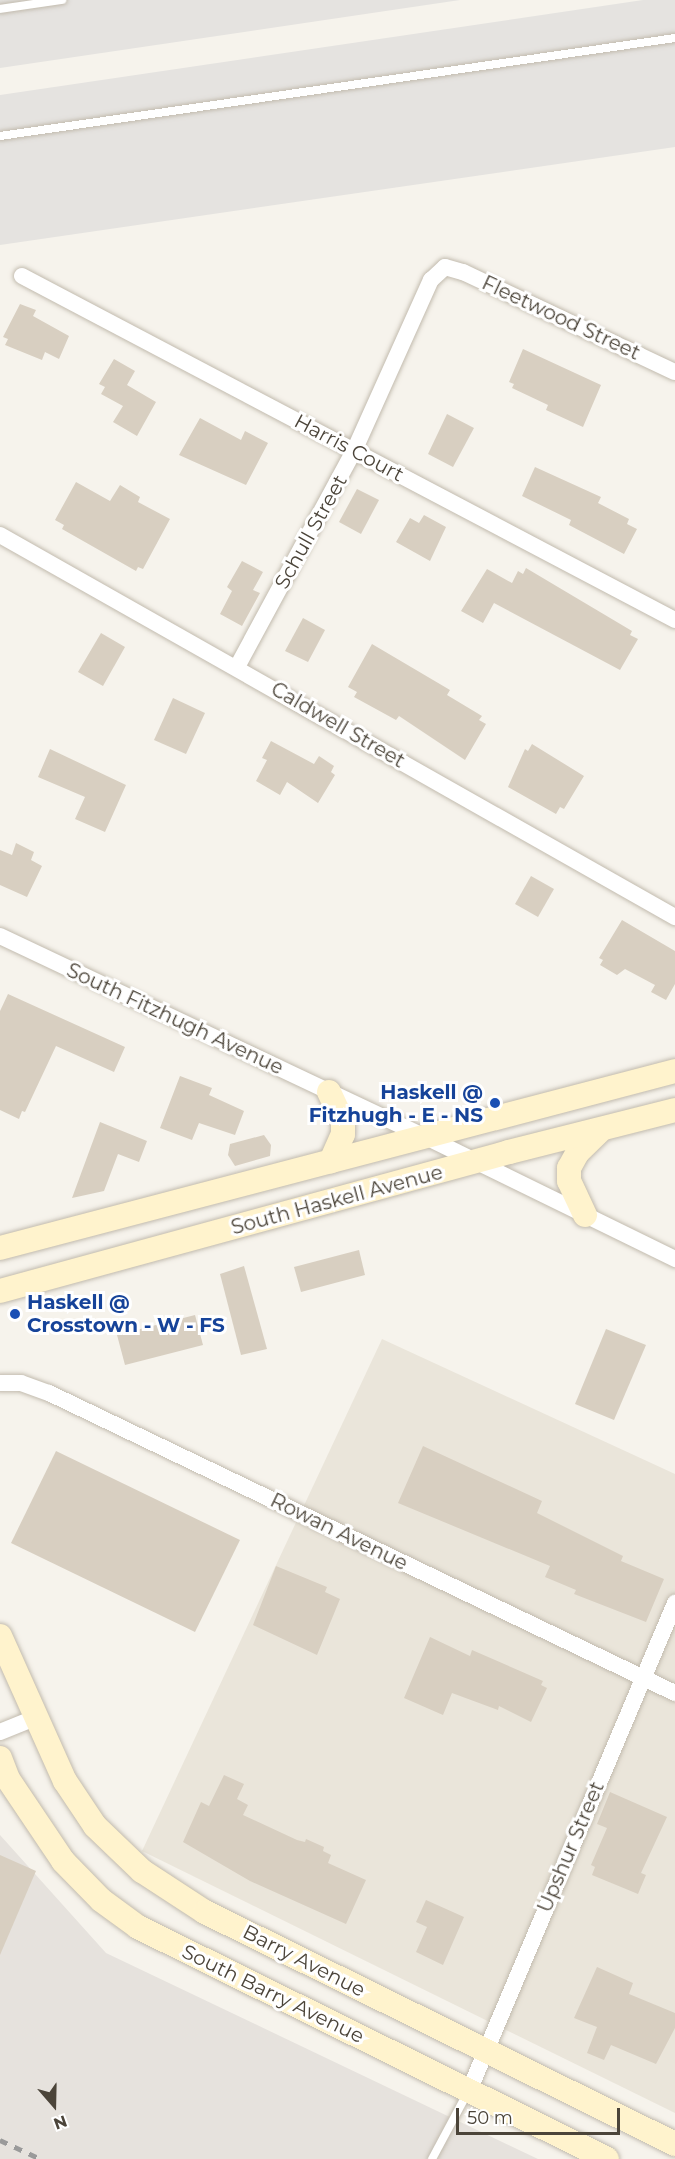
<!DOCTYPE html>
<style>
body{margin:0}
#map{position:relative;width:675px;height:2159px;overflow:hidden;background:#f6f3ec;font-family:Montserrat,sans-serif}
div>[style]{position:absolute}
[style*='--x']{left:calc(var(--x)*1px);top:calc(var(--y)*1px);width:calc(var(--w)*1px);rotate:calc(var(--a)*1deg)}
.residential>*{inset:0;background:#eae5da}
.industrial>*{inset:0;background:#e6e2dd}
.parking>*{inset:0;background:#e5e3e0}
.building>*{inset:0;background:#d8cfc1}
.roads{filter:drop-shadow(0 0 2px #c2bbae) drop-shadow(0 0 2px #c2bbae)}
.lane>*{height:8px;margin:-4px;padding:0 4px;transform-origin:4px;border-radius:4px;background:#fff}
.street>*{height:16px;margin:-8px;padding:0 8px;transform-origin:8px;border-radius:8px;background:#fff}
.secondary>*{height:24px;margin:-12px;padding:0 12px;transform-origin:12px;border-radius:12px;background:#fff3cd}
.rail>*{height:4.5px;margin-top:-2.25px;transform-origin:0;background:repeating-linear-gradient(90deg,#9a9a9a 0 8px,transparent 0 16px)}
.dots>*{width:16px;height:16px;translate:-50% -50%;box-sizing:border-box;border:3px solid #fff;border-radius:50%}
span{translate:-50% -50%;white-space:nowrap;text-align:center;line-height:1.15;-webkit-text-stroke:6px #fff;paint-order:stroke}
.street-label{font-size:20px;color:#4b4439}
.transit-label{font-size:20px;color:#164399;font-weight:700}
.right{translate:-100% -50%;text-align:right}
.left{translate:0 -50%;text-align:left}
.north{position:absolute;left:24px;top:2075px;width:60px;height:60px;-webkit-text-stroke:4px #fff;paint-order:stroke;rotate:160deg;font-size:16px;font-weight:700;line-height:24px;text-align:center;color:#4b4439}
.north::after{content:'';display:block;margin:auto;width:21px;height:27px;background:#4b4439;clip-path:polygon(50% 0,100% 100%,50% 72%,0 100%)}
.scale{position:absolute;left:456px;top:2108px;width:164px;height:27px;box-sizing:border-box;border:3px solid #4b4439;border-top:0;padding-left:8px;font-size:18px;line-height:21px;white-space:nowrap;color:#4b4439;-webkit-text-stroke:4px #fff;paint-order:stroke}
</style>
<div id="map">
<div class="residential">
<i style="clip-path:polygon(382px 1339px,675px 1474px,675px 2113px,142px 1851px)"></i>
</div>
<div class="industrial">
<i style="clip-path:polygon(0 1835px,106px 1953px,538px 2159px,0 2159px)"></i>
</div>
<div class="parking">
<i style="clip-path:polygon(0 0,460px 0,0 68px)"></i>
<i style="clip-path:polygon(643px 0,675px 0,675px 147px,0 245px,0 95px)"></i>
</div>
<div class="building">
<i style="clip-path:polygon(20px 304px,36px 310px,33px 316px,69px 336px,59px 359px,45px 352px,42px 360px,5px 345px,8px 339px,3px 337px)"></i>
<i style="clip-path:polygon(523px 349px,601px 385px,583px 427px,546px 410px,548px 405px,512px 388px,514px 384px,509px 382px)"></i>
<i style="clip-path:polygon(114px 359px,135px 371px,127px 385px,156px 402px,137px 436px,113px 422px,123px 406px,101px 394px,105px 387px,99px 384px)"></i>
<i style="clip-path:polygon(447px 414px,474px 428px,453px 467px,428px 454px)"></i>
<i style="clip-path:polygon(200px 418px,241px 440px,245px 431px,268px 443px,246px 485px,179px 455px)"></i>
<i style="clip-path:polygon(535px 467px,601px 497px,598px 503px,629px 519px,627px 524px,637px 529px,624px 554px,569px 525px,571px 520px,522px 496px)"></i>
<i style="clip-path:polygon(76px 482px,110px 501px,120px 485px,140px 497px,138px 502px,170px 519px,143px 569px,138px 567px,136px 571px,62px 529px,64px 525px,55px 520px)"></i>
<i style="clip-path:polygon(357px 489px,379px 500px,361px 534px,339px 522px)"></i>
<i style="clip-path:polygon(424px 515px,446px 527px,430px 561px,396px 542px,410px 518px,419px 523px)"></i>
<i style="clip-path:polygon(242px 561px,263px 572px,253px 590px,260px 593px,242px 626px,220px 614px,232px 591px,227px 587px)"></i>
<i style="clip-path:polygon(526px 568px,632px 631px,630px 635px,638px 639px,620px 670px,494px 603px,483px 623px,461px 611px,487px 569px,512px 583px,518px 571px,523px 574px)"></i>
<i style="clip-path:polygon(303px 618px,325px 630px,308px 662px,285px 651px)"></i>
<i style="clip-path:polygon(101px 633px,125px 647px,103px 686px,78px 672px)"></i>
<i style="clip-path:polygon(372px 644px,450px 690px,447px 695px,482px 716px,479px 720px,486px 724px,465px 760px,399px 716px,396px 720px,354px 697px,357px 692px,348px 687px)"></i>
<i style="clip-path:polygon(173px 698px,205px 713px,186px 754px,154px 740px)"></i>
<i style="clip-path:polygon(271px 741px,314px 764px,319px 756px,334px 766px,331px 772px,335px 775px,318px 803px,287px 782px,280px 795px,256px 781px,267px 760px,262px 758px)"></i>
<i style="clip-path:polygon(532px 744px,584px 776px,564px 809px,560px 807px,556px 814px,508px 787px,525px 749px,528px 751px)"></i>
<i style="clip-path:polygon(50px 749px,126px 785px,105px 832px,75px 819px,85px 797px,38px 777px)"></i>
<i style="clip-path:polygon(16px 843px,34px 852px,31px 860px,42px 866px,27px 897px,0 885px,0 850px,12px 855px)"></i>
<i style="clip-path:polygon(531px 876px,554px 889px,538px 917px,515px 904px)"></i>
<i style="clip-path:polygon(622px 920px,675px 951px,675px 984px,666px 1000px,651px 992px,655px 985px,625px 969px,617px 975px,600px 965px,603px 960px,599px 958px)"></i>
<i style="clip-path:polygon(8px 994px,125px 1047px,114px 1072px,56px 1046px,25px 1112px,22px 1111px,19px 1119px,0 1110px,0 1011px)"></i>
<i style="clip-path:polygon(180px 1076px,212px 1088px,209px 1095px,244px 1111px,235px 1135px,199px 1123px,192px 1140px,160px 1128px)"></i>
<i style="clip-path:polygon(100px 1122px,147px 1141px,139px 1162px,118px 1154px,104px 1191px,72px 1198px)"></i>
<i style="clip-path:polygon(264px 1135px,271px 1145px,270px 1156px,235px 1166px,228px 1155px,230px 1144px)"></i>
<i style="clip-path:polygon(359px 1250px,365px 1275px,301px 1292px,294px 1267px)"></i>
<i style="clip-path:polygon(244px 1266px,267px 1349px,241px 1355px,220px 1274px)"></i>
<i style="clip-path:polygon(195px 1315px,203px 1345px,125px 1365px,117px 1335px)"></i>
<i style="clip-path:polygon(606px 1329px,646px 1345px,614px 1420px,575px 1404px)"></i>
<i style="clip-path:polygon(423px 1446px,542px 1501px,537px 1513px,623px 1556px,621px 1561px,664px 1579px,646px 1622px,574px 1594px,576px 1590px,545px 1577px,550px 1566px,398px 1503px)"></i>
<i style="clip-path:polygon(56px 1451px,240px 1540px,195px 1632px,11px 1543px)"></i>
<i style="clip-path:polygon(276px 1566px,327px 1587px,325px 1592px,340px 1599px,317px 1655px,253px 1625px)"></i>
<i style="clip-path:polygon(430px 1637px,470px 1656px,472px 1650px,543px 1681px,541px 1685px,547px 1688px,531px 1722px,499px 1706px,498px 1710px,452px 1693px,443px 1715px,404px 1698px)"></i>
<i style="clip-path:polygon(224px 1775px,244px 1784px,237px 1799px,248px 1805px,243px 1815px,297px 1840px,305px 1842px,306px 1839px,324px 1847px,323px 1851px,331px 1855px,328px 1863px,366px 1880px,346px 1924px,250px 1881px,183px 1842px,201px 1802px,209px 1806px)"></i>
<i style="clip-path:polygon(610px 1792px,667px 1817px,641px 1873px,646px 1875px,638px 1894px,592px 1875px,595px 1867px,591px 1865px,607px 1828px,597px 1824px)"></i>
<i style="clip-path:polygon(0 1855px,36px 1871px,0 1955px)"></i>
<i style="clip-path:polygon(426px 1900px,464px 1917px,443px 1965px,416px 1952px,427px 1927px,416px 1922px)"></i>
<i style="clip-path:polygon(597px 1967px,633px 1983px,629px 1994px,675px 2013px,675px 2028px,656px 2064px,611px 2045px,604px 2060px,587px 2053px,597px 2027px,574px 2018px)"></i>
</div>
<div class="roads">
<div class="lane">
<i style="--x:0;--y:9;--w:63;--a:-8.3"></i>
<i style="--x:0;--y:136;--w:682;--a:-8.26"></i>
<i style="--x:432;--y:2159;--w:76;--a:-61.8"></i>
</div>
<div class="street">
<i style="--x:22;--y:276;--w:738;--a:27.78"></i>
<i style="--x:0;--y:535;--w:776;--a:29.51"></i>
<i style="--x:237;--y:667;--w:246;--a:-61.6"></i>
<i style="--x:354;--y:451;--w:188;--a:-65.8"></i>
<i style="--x:431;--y:280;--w:19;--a:-43"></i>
<i style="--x:445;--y:267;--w:19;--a:16"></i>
<i style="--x:463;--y:272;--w:234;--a:25.3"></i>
<i style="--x:0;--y:936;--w:469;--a:25.3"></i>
<i style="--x:424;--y:1136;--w:280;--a:26.1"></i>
<i style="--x:0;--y:1383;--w:21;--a:0"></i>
<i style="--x:21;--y:1383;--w:30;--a:20"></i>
<i style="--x:49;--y:1393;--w:694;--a:25.61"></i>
<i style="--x:0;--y:1732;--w:38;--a:-22"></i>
<i style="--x:469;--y:2091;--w:530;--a:-67.11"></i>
</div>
<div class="secondary">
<i style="--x:329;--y:1092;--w:33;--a:65"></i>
<i style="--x:343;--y:1122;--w:12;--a:90"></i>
<i style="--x:343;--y:1134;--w:30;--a:114"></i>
<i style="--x:585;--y:1215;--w:38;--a:-115"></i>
<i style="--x:569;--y:1181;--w:13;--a:-90"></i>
<i style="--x:569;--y:1168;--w:18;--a:-61"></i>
<i style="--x:578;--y:1152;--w:30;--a:-44"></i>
<i style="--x:0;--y:1248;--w:698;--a:-14.69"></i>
<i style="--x:0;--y:1291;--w:528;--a:-15.27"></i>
<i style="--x:509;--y:1152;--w:171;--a:-14.2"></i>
<i style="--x:0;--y:1636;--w:159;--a:65.9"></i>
<i style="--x:65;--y:1781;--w:54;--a:56.3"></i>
<i style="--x:95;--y:1826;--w:65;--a:43.8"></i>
<i style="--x:142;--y:1871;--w:75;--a:33.1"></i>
<i style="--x:205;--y:1912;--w:524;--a:26.27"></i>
<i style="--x:0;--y:1758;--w:22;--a:69"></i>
<i style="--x:8;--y:1779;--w:99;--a:56.1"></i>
<i style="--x:63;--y:1861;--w:54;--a:45.7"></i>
<i style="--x:101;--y:1900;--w:46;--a:36.1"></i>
<i style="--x:138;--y:1927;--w:523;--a:26.32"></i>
</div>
</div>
<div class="rail">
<i style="--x:0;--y:2140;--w:45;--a:24.9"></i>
</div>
<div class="dots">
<i style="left:495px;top:1103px;background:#1a4fb4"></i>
<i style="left:15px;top:1314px;background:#1a4fb4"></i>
</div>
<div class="street-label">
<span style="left:561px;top:318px;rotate:25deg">Fleetwood Street</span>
<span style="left:349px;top:448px;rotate:28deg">Harris Court</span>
<span style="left:311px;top:532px;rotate:-61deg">Schull Street</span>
<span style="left:338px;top:725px;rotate:30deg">Caldwell Street</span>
<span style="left:175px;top:1019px;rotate:25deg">South Fitzhugh Avenue</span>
<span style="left:337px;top:1200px;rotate:-15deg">South Haskell Avenue</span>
<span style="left:339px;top:1532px;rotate:26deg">Rowan Avenue</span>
<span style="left:571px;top:1847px;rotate:-67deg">Upshur Street</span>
<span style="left:304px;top:1961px;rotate:27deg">Barry Avenue</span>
<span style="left:273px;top:1994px;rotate:26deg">South Barry Avenue</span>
</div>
<div class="transit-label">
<span class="right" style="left:483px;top:1104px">Haskell @<br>Fitzhugh - E - NS</span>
<span class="left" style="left:27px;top:1314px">Haskell @<br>Crosstown - W - FS</span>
</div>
<div class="north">N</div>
<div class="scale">50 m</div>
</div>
